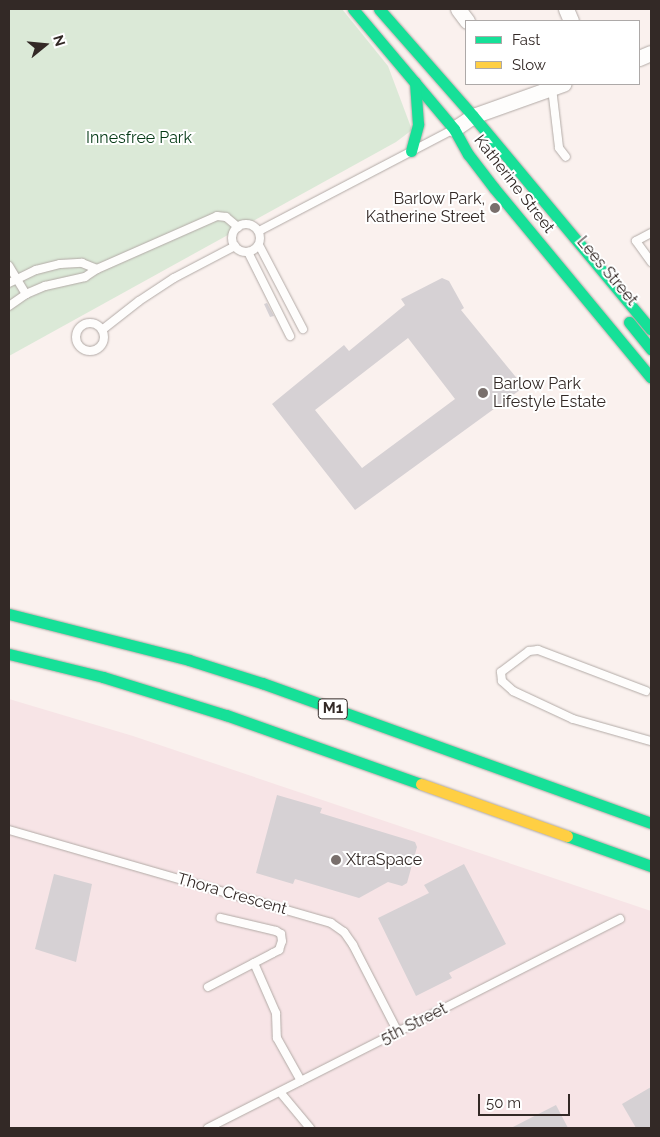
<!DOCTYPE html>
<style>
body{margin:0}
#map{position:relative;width:660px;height:1137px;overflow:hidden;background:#faf1ee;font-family:Raleway,sans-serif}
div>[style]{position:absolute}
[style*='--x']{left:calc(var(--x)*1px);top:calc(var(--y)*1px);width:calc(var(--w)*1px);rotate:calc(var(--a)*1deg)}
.industrial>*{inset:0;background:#f7e4e6}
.green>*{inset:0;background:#dbe9d7}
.building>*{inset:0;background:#d6d1d4}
.roads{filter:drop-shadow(0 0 1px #b2aaa6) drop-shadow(0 0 1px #b2aaa6)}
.lane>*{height:8px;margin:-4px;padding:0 4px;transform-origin:4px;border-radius:4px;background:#fefdfc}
.lane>.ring{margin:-4px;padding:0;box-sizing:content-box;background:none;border:8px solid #fefdfc;border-radius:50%}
.street>*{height:15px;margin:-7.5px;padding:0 7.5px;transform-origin:7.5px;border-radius:7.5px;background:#fefdfc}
.fast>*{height:11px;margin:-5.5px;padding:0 5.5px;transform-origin:5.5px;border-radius:5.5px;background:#16e098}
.slow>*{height:11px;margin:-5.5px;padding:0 5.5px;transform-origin:5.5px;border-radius:5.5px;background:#ffcf43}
.dots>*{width:14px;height:14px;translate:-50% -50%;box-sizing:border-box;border:2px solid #fff;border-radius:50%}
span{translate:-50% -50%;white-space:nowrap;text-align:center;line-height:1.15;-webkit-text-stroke:4px #fff;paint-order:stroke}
.shield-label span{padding:1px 4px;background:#fff;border:1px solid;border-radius:4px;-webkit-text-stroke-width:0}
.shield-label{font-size:15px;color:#332926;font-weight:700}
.park-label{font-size:16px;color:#043915}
.street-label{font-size:16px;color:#332926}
.poi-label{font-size:16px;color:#332926}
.right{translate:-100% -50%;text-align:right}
.left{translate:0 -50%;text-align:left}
.frame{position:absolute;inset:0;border:10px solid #332926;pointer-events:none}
.legend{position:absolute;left:465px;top:20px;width:175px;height:65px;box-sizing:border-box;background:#fff;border:1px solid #ada9a8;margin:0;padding:6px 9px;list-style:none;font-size:15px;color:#332926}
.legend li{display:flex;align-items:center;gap:10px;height:25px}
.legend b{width:25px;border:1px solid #ada9a8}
.north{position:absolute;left:20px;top:20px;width:50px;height:50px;-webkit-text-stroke:4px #fff;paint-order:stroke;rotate:73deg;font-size:14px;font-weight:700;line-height:20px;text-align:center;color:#332926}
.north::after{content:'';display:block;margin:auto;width:18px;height:22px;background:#332926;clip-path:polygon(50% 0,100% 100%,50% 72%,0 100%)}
.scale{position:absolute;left:478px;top:1094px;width:92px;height:22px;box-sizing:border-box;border:2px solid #332926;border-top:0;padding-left:6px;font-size:15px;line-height:18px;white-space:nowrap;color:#332926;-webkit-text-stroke:4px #fff;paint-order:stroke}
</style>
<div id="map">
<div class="industrial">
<i style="clip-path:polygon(9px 699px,133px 736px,651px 911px,651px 1128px,9px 1128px)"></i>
</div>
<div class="green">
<i style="clip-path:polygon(9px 9px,342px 9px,388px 66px,412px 130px,396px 142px,9px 356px)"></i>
</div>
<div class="building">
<i style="clip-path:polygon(evenodd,442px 278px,449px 281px,464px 308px,461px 310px,524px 387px,355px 510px,272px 404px,344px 345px,349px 351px,405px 305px,401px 299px,442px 278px,408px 338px,455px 399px,362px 468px,315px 410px,408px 338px)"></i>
<i style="clip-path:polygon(267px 303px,274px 316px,270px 317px,264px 304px)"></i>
<i style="clip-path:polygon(277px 795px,322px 808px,320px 813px,415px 842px,417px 847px,407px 883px,402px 886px,388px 882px,359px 898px,295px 879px,293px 884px,256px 873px)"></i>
<i style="clip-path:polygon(464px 864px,506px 944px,449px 973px,452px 978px,416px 996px,378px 918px,429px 893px,424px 885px)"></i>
<i style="clip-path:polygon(54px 874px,92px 884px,76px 962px,35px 949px)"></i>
<i style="clip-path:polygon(651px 1087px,651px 1128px,636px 1128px,622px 1104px)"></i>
<i style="clip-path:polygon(556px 1105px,568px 1128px,511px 1128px)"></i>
</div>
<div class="roads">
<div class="lane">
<i style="--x:552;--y:88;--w:60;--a:83.3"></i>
<i style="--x:559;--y:148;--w:11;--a:52"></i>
<i class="ring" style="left:232px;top:224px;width:20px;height:20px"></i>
<i style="--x:259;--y:231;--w:218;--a:-27.6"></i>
<i style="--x:651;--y:233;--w:17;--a:152"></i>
<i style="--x:636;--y:241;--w:26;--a:54"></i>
<i style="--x:259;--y:245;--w:95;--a:62.4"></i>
<i style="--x:248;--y:252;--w:94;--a:63.4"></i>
<i style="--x:9;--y:266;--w:33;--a:59"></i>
<i style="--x:9;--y:283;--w:30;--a:-26"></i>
<i style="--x:36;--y:270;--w:25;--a:-14"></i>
<i style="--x:60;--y:264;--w:22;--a:-3"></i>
<i style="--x:82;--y:263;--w:16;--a:22"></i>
<i style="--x:9;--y:306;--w:21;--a:-35"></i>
<i style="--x:26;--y:294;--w:21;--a:-23"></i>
<i style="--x:45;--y:286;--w:41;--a:-12.7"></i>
<i style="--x:85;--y:277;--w:14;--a:-34"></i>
<i style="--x:97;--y:269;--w:131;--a:-23.8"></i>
<i style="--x:217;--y:216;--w:9;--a:6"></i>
<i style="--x:226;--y:217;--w:16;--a:40"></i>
<i class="ring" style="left:76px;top:323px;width:20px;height:20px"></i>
<i style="--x:102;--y:330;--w:47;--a:-38.1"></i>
<i style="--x:139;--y:301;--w:42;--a:-33.3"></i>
<i style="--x:174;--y:278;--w:69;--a:-27.7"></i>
<i style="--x:646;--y:691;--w:116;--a:-159.2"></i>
<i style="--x:538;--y:650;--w:9;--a:174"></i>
<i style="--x:529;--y:651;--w:35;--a:143"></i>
<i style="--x:501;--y:672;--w:9;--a:84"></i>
<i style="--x:502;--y:681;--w:15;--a:42"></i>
<i style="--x:513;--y:691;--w:66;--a:25"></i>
<i style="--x:573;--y:719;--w:81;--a:15.8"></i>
<i style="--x:9;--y:830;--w:335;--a:16.1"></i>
<i style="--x:331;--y:923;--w:16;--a:35"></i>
<i style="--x:344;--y:932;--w:16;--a:55"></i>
<i style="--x:353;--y:945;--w:98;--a:62.7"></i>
<i style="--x:254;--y:963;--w:55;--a:66.3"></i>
<i style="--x:276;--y:1013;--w:25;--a:88"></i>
<i style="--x:277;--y:1038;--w:49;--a:60.8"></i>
<i style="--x:208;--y:987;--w:73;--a:-27.6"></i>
<i style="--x:273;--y:953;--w:7;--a:-27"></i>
<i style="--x:279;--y:950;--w:9;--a:-72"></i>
<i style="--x:282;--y:941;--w:7;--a:-98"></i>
<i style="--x:281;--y:934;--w:6;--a:-149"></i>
<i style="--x:276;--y:931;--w:57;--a:-166.7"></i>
<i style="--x:280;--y:1092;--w:47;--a:50.2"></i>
<i style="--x:208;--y:1128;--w:462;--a:-26.9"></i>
</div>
<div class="street">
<i style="--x:458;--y:9;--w:15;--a:53"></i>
<i style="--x:566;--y:9;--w:13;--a:67"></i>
<i style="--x:639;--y:58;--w:13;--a:-23"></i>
<i style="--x:454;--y:129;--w:23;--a:-34"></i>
<i style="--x:473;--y:116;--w:96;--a:-19.6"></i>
</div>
<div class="fast">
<i style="--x:353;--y:9;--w:157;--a:49.9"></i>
<i style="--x:454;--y:129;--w:29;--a:61"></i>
<i style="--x:468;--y:154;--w:43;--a:52.6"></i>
<i style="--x:494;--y:188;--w:246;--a:50.4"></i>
<i style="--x:379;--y:9;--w:142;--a:48.7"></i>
<i style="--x:473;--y:116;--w:278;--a:50.2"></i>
<i style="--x:411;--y:151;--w:28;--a:-75"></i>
<i style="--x:418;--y:124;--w:42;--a:-94.1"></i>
<i style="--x:629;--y:322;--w:35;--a:51"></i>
<i style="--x:9;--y:614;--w:186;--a:14.3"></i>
<i style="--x:189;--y:660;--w:77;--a:17.5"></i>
<i style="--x:262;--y:683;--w:413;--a:19.8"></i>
<i style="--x:9;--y:654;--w:97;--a:13.7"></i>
<i style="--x:103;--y:677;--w:129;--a:17.2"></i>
<i style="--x:226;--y:715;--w:207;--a:19.5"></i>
<i style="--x:567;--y:836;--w:89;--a:19.7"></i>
</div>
<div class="slow">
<i style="--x:421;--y:784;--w:155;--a:19.6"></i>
</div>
</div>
<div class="dots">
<i style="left:495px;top:208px;background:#796f6c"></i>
<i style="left:483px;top:393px;background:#796f6c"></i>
<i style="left:336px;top:860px;background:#796f6c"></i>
</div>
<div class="shield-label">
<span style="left:333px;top:709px">M1</span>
</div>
<div class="park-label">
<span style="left:139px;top:138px">Innesfree Park</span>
</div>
<div class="street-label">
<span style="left:514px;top:184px;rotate:52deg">Katherine Street</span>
<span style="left:607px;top:271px;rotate:50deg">Lees Street</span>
<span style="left:232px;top:894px;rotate:16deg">Thora Crescent</span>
<span style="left:414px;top:1024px;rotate:-27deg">5th Street</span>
</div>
<div class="poi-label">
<span class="right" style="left:485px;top:208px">Barlow Park,<br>Katherine Street</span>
<span class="left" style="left:493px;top:393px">Barlow Park<br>Lifestyle Estate</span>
<span class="left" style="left:346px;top:860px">XtraSpace</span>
</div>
<div class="frame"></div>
<ul class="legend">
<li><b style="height:6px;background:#16e098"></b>Fast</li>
<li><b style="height:6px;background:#ffcf43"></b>Slow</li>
</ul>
<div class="north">N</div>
<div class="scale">50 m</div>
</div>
